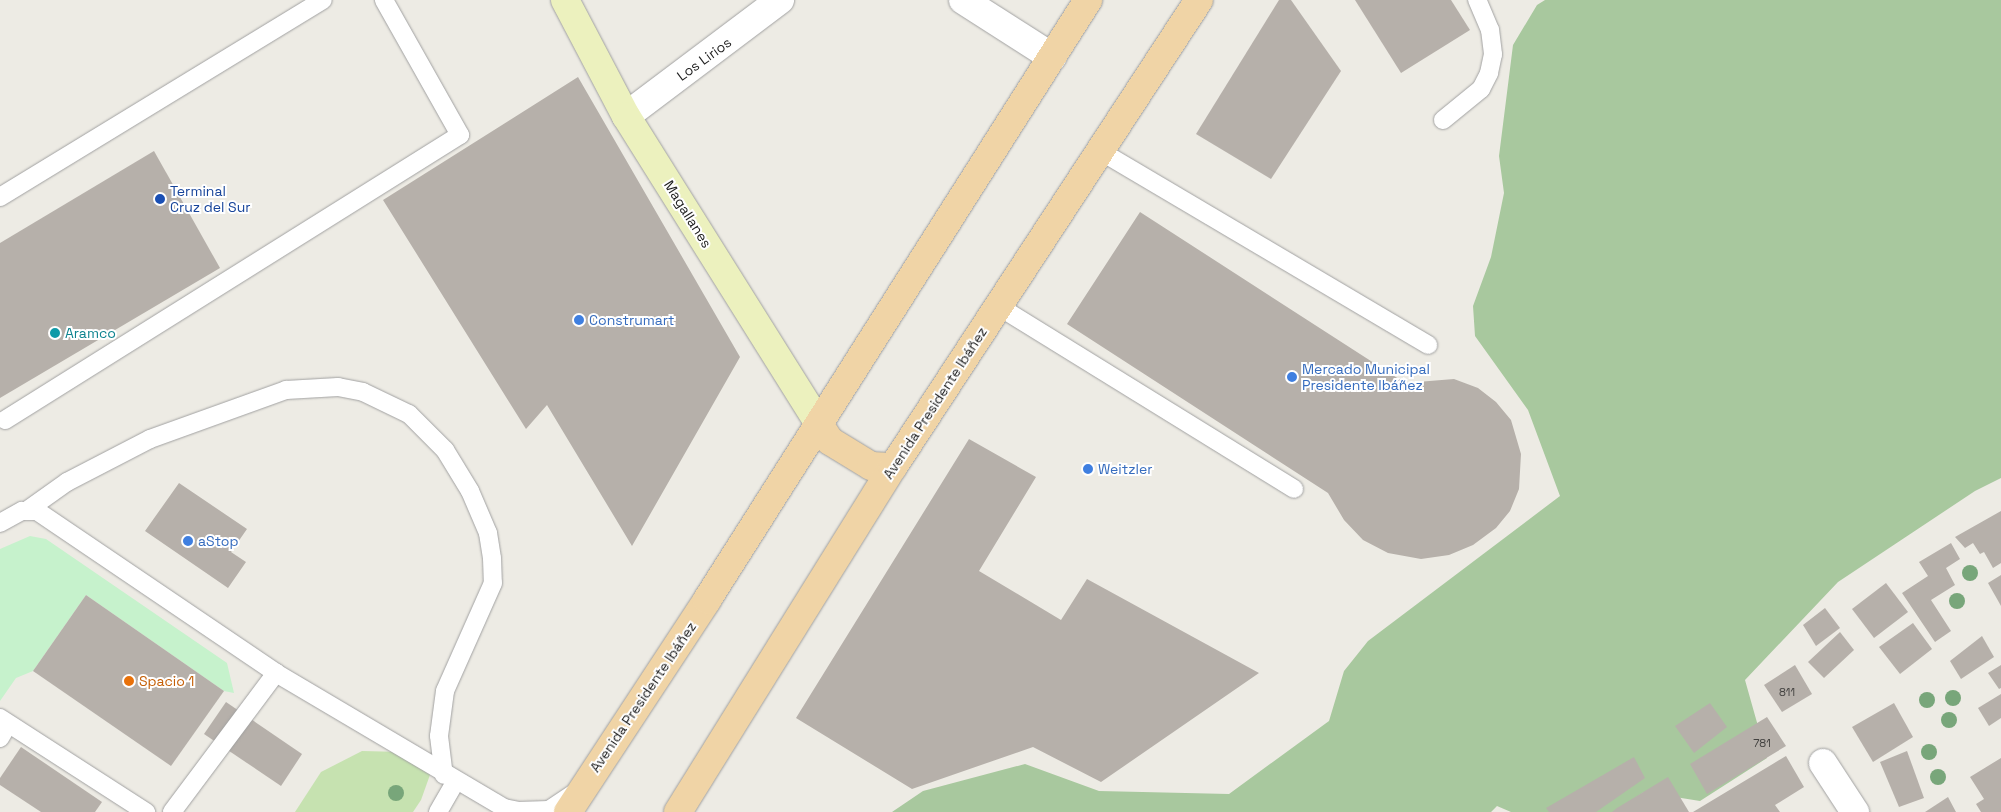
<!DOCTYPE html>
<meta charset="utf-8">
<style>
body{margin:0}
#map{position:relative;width:2001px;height:812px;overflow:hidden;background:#edebe4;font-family:"Space Grotesk",sans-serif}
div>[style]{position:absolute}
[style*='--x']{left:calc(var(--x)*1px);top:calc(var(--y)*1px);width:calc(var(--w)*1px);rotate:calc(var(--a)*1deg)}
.grass>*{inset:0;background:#c6e2b0}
.forest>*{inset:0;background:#a8c89e}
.park>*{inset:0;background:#c6f2cc}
.building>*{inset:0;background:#b6b0aa}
.roads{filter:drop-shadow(0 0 1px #a1a1a1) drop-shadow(0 0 1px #a1a1a1)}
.lane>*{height:18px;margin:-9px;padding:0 9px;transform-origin:9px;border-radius:9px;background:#fff}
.street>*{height:28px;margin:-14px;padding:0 14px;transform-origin:14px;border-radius:14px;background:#fff}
.secondary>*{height:28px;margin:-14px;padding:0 14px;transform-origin:14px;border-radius:14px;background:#ecf1be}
.primary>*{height:28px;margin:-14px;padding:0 14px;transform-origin:14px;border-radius:14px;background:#f0d4a6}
.trees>*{width:16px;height:16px;margin:-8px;border-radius:50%;background:#78a67a}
.dots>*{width:14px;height:14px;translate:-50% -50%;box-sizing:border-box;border:2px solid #fff;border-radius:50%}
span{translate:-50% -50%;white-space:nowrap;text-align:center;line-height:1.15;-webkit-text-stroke:4px #fff;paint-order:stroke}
.number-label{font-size:11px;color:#434240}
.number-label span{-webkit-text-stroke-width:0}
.street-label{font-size:14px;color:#1d1d1d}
.transit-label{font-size:14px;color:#164399}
.left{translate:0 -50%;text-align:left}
.shop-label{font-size:14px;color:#366cbe}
.culture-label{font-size:14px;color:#0d838f}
.food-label{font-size:14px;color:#c56008}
</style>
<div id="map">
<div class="grass">
<i style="clip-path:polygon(362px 751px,402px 752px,431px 772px,421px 800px,413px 812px,295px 812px,321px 772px)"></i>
</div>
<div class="forest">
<i style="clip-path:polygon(1545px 0,2001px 0,2001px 478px,1975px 491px,1838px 582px,1745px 680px,1767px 758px,1700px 801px,1644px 792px,1614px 812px,1511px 812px,1497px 806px,1491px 812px,892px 812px,923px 791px,1025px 764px,1099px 791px,1229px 794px,1329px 721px,1344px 671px,1368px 641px,1560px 496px,1528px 410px,1475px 336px,1473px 306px,1491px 257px,1504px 193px,1499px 156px,1513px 45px,1537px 5px)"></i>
</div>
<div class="park">
<i style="clip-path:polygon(30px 536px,46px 539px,227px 663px,234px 693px,224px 691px,86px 595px,33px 671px,16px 678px,0 701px,0 549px)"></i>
</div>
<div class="building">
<i style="clip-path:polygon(1279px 0,1291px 0,1341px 71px,1271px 179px,1196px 134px)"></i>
<i style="clip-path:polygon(1355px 0,1451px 0,1470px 30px,1401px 73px)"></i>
<i style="clip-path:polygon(578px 77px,740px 357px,632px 546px,547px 405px,526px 429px,383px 200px)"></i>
<i style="clip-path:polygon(154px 151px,220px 268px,0 398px,0 243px)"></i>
<i style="clip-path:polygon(1140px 212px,1405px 383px,1454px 379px,1478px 388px,1496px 402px,1511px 420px,1521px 454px,1519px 489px,1510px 511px,1496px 528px,1473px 545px,1449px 555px,1421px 559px,1388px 553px,1363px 540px,1344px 520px,1328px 493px,1067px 324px)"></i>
<i style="clip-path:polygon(969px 439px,1036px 477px,979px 571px,1061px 620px,1087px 579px,1259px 673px,1101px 782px,1033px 747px,912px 789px,796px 718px)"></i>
<i style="clip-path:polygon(179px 483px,247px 529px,231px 552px,246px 562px,228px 588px,145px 531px)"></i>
<i style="clip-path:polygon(2001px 511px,2001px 563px,1993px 568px,1984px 552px,1980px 554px,1973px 543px,1965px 548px,1955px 537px)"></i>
<i style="clip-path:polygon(1951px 543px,1960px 559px,1946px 568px,1955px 585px,1931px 600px,1951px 631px,1935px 642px,1902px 593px,1928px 576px,1919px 562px)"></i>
<i style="clip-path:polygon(2001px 575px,2001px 606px,1988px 583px)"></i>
<i style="clip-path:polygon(1886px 583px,1908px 612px,1874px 638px,1852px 609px)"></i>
<i style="clip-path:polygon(86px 595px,224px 691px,171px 766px,33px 671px)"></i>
<i style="clip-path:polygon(1825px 608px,1840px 628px,1816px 646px,1803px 625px)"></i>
<i style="clip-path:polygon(1913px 623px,1932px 649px,1900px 674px,1879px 647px)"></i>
<i style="clip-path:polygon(1840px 632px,1854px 650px,1824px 678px,1808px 662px)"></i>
<i style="clip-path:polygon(1982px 636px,1994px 657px,1961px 679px,1950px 661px)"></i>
<i style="clip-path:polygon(1795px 665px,1812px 694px,1782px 712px,1764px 685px)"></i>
<i style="clip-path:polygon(2001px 665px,2001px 688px,1999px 689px,1988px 673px)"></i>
<i style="clip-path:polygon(2001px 694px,2001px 718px,1989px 726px,1978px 708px)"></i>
<i style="clip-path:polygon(226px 702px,302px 754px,281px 786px,204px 734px)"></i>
<i style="clip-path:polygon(1710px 703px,1727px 727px,1694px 753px,1675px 726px)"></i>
<i style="clip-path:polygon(1894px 703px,1913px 737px,1873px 762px,1852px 727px)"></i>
<i style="clip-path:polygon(1767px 717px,1786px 746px,1707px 794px,1690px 764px)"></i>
<i style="clip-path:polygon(21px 747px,102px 802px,95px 812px,41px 812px,0 785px,0 778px)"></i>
<i style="clip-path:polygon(1907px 751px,1924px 798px,1899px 807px,1880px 762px)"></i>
<i style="clip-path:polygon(1786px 756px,1804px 787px,1775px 805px,1780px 812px,1693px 812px)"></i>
<i style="clip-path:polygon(1634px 757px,1645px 778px,1596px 812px,1549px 812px,1546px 808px)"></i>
<i style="clip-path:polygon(2001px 758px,2001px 812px,1981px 812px,1976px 804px,1984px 799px,1970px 777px)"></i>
<i style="clip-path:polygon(1668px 777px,1689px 812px,1612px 812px,1617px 808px)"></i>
<i style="clip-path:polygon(1948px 797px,1956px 812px,1925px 812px)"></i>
</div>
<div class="roads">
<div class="lane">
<i style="--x:1443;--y:120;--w:49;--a:-39.2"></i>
<i style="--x:1481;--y:89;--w:18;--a:-63"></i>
<i style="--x:1489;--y:73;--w:19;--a:-78"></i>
<i style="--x:1493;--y:54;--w:24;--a:-97"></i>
<i style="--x:1490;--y:30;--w:33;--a:-113"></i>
<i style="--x:1102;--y:152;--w:379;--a:30.6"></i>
<i style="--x:0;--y:197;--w:378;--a:-31.4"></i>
<i style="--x:998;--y:306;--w:348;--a:31.7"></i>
<i style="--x:5;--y:420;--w:537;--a:-32.06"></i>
<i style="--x:460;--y:135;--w:155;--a:-119.4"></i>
<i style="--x:29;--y:509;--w:47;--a:-35.4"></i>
<i style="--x:67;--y:482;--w:93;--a:-27.4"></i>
<i style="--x:150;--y:439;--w:145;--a:-19.8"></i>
<i style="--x:286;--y:390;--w:52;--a:-3.3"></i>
<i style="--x:338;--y:387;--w:25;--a:11"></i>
<i style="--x:363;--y:392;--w:51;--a:25.6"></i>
<i style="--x:409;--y:414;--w:51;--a:45"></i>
<i style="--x:445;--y:450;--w:48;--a:58.6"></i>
<i style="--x:470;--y:491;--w:46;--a:66.8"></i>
<i style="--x:488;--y:533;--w:25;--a:81"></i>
<i style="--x:492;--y:558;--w:25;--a:88"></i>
<i style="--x:493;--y:583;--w:118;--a:114"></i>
<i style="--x:445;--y:691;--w:45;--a:97.6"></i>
<i style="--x:439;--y:736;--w:39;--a:83"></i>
<i style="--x:0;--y:523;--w:25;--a:-29"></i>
<i style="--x:22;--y:511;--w:15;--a:0"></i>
<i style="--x:37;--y:511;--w:289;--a:34.1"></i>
<i style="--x:0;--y:718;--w:174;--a:32.8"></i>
<i style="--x:0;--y:738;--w:16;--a:-60"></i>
<i style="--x:172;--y:812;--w:174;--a:-53.2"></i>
<i style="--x:276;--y:673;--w:265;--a:30.6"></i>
<i style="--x:504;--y:808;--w:14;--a:12"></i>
<i style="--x:518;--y:811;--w:31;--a:-2"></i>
<i style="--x:549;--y:810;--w:32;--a:-34"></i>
<i style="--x:438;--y:812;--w:36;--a:-60"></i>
</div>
<div class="street">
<i style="--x:963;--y:0;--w:106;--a:32.6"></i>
<i style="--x:626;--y:116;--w:193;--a:-37"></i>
<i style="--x:1823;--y:763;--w:59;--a:56.9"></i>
</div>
<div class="secondary">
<i style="--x:565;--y:0;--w:131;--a:62.3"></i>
<i style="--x:626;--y:116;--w:363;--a:57.9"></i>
</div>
<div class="primary">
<i style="--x:819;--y:424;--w:20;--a:57"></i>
<i style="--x:830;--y:441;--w:48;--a:31.4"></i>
<i style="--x:871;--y:466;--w:22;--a:3"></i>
<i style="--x:568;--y:812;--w:254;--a:-56.7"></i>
<i style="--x:707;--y:600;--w:711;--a:-57.58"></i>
<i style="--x:678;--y:812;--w:407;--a:-58.1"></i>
<i style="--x:893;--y:467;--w:558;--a:-56.77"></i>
</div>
</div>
<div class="trees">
<i style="left:1970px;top:573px"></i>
<i style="left:1957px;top:601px"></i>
<i style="left:1953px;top:698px"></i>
<i style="left:1927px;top:700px"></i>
<i style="left:1949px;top:720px"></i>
<i style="left:1929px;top:752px"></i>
<i style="left:1938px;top:777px"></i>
<i style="left:396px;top:793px"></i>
</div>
<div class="dots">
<i style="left:160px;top:199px;background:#1a4fb4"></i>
<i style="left:579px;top:320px;background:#3f7fe0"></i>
<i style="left:55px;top:333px;background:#0f9aa8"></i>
<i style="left:1292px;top:377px;background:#3f7fe0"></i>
<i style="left:1088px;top:469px;background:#3f7fe0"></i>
<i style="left:188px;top:541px;background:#3f7fe0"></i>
<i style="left:129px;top:681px;background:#e8710a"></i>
</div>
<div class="number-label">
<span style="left:1787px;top:692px">811</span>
<span style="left:1762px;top:743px">781</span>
</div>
<div class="street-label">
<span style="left:704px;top:59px;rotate:-36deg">Los Lirios</span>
<span style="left:688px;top:214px;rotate:58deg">Magallanes</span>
<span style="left:935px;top:403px;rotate:-57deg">Avenida Presidente Ibáñez</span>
<span style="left:643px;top:697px;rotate:-56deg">Avenida Presidente Ibáñez</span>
</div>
<div class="transit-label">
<span class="left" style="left:170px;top:199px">Terminal<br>Cruz del Sur</span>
</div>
<div class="shop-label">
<span class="left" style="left:589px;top:320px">Construmart</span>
<span class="left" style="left:1302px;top:377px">Mercado Municipal<br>Presidente Ibáñez</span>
<span class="left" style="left:1098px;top:469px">Weitzler</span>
<span class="left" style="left:198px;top:541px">aStop</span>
</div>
<div class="culture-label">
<span class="left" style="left:65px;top:333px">Aramco</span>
</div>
<div class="food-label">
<span class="left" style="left:139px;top:681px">Spacio 1</span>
</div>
</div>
